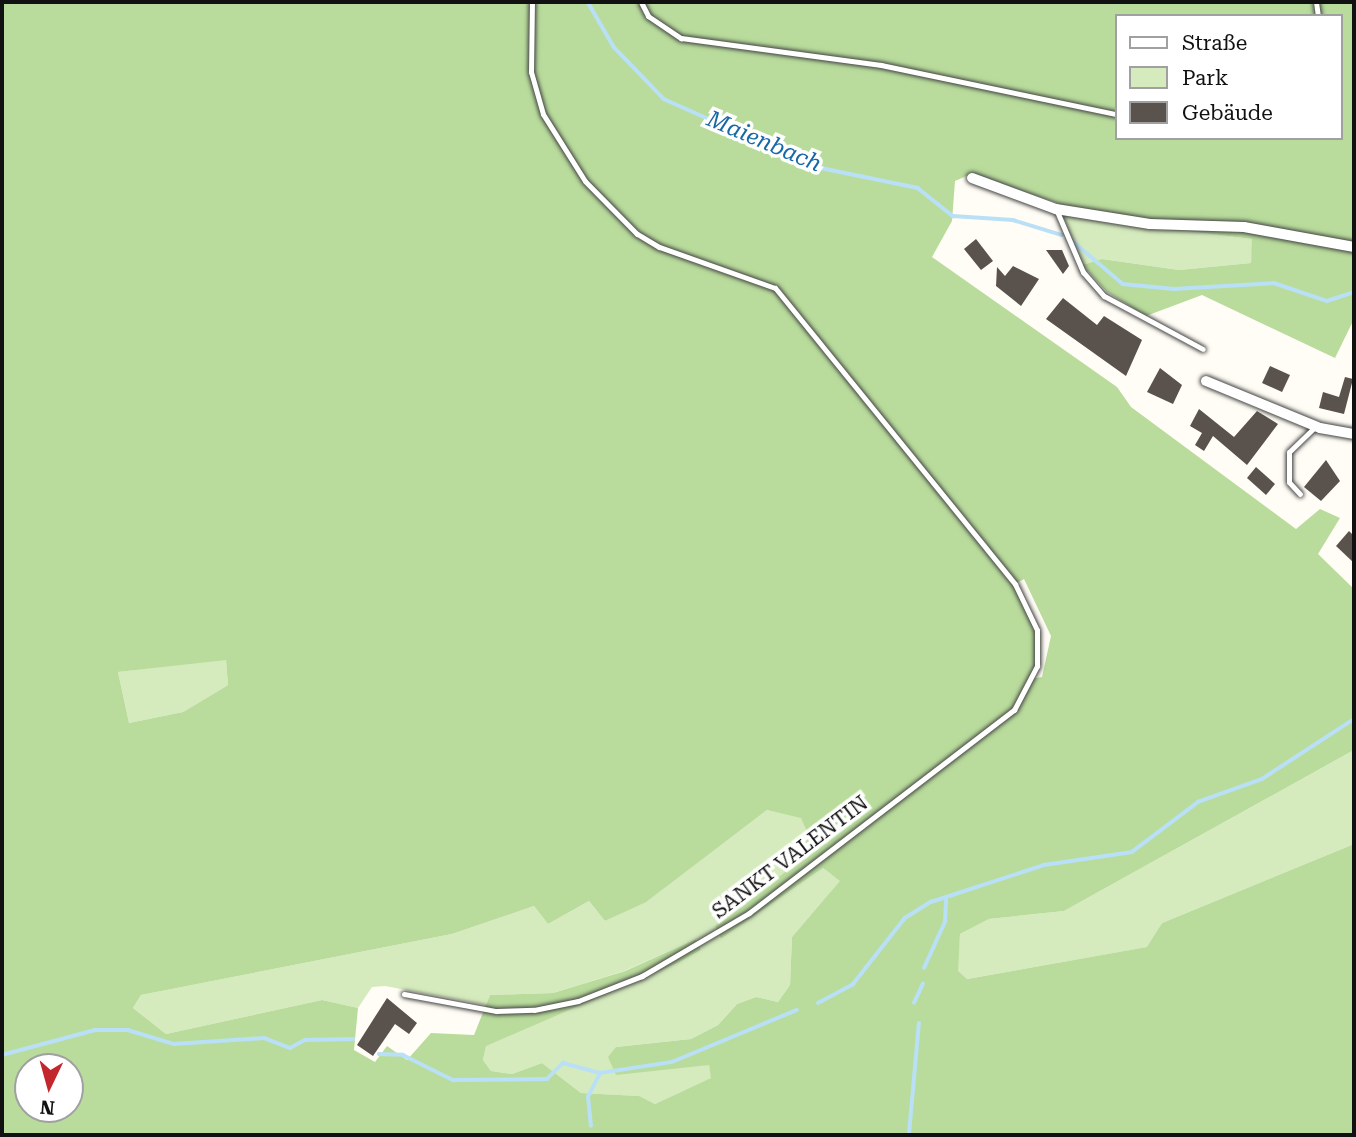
<!DOCTYPE html>
<meta charset="utf-8">
<style>
body{margin:0}
#map{position:relative;width:1356px;height:1137px;overflow:hidden;background:#fffdf5;font-family:"Roboto Serif",serif}
div>[style]{position:absolute}
[style*='--x']{left:calc(var(--x)*1px);top:calc(var(--y)*1px);width:calc(var(--w)*1px);rotate:calc(var(--a)*1deg)}
.green>*{inset:0;background:#d5ebbd}
.forest>*{inset:0;background:#b9dc9c}
.stream>*{height:3.5px;margin:-1.75px;padding:0 1.75px;transform-origin:1.75px;border-radius:1.75px;background:#b9e0f7}
.building>*{inset:0;background:#5a524d}
.roads{filter:drop-shadow(0 0 2px #444) drop-shadow(0 0 2px #444)}
.lane>*{height:5px;margin:-2.5px;padding:0 2.5px;transform-origin:2.5px;border-radius:2.5px;background:#fff}
.street>*{height:10px;margin:-5px;padding:0 5px;transform-origin:5px;border-radius:5px;background:#fff}
span{translate:-50% -50%;white-space:nowrap;text-align:center;line-height:1.15;-webkit-text-stroke:7px #fff;paint-order:stroke}
.street-label{font-size:21px;color:#111}
.water-label{font-size:23px;color:#1768a6;font-style:italic}
.frame{position:absolute;inset:0;border:4px solid #111;pointer-events:none}
.legend{position:absolute;left:1115px;top:14px;width:228px;height:126px;box-sizing:border-box;background:#fff;border:2px solid #a0a0a0;margin:0;padding:9px 12px;list-style:none;font-size:21px;color:#111}
.legend li{display:flex;align-items:center;gap:14px;height:35px}
.legend b{width:35px;border:2px solid #a0a0a0}
.north{position:absolute;left:14px;top:1053px;width:70px;height:70px;box-sizing:border-box;background:#fff;border:2px solid #a0a0a0;border-radius:50%;rotate:185deg;font-size:19px;font-weight:700;line-height:28px;text-align:center;color:#111}
.north::after{content:'';display:block;margin:auto;width:24px;height:32px;background:#c4262e;clip-path:polygon(50% 0,100% 100%,50% 72%,0 100%)}
</style>
<div id="map">
<div class="green">
<i style="clip-path:polygon(1063px 216px,1253px 239px,1251px 263px,1179px 270px,1102px 259px,1082px 265px)"></i>
<i style="clip-path:polygon(226px 659px,228px 685px,183px 712px,129px 723px,118px 672px)"></i>
<i style="clip-path:polygon(1354px 750px,1354px 844px,1162px 923px,1148px 947px,967px 979px,957px 971px,960px 934px,989px 919px,1064px 911px)"></i>
<i style="clip-path:polygon(767px 810px,801px 817px,807px 832px,803px 858px,715px 926px,721px 939px,823px 868px,841px 881px,792px 937px,790px 985px,778px 1002px,756px 997px,737px 1004px,718px 1025px,691px 1039px,616px 1047px,709px 1065px,712px 1078px,655px 1104px,638px 1096px,581px 1093px,542px 1063px,512px 1074px,491px 1071px,483px 1060px,486px 1045px,678px 963px,701px 950px,696px 939px,624px 971px,553px 993px,490px 995px,486px 1005px,385px 986px,372px 987px,358px 1008px,322px 1000px,166px 1034px,133px 1008px,141px 995px,452px 934px,534px 906px,548px 924px,589px 901px,605px 921px,646px 901px)"></i>
</div>
<div class="forest">
<i style="clip-path:polygon(evenodd,2px 2px,1354px 2px,1354px 319px,1335px 358px,1202px 295px,1146px 316px,1107px 292px,1082px 265px,1102px 259px,1179px 270px,1251px 263px,1252px 239px,1063px 216px,1058px 203px,971px 174px,955px 181px,952px 221px,932px 257px,1117px 387px,1131px 407px,1296px 529px,1320px 509px,1340px 518px,1318px 554px,1354px 589px,1354px 750px,1064px 911px,989px 919px,960px 934px,958px 971px,967px 979px,1147px 947px,1162px 923px,1354px 844px,1354px 1135px,2px 1135px,2px 2px,1116px 16px,1340px 16px,1340px 138px,1116px 138px,1116px 16px,2px 2px,1024px 579px,1051px 636px,1042px 677px,1030px 679px,1037px 666px,1037px 630px,1015px 584px,1024px 579px,2px 2px,226px 660px,228px 685px,183px 712px,129px 723px,118px 672px,226px 660px,2px 2px,767px 810px,801px 818px,807px 832px,803px 858px,715px 926px,721px 939px,823px 868px,840px 881px,792px 937px,790px 985px,778px 1002px,756px 997px,737px 1004px,718px 1025px,691px 1039px,616px 1047px,608px 1057px,616px 1075px,709px 1065px,711px 1078px,655px 1104px,639px 1096px,581px 1093px,542px 1063px,512px 1074px,491px 1071px,483px 1060px,486px 1046px,678px 963px,701px 950px,696px 939px,625px 971px,553px 993px,490px 995px,474px 1035px,431px 1033px,407px 1060px,387px 1046px,375px 1062px,354px 1050px,358px 1008px,322px 1000px,166px 1034px,133px 1008px,141px 995px,452px 934px,534px 906px,548px 924px,589px 901px,605px 921px,646px 902px,767px 810px,2px 2px,28px 1067px,70px 1067px,70px 1109px,28px 1109px,28px 1067px)"></i>
</div>
<div class="stream">
<i style="--x:588;--y:2;--w:52;--a:60"></i>
<i style="--x:614;--y:47;--w:72;--a:46.1"></i>
<i style="--x:664;--y:99;--w:167;--a:24.1"></i>
<i style="--x:816;--y:167;--w:104;--a:11.6"></i>
<i style="--x:918;--y:188;--w:45;--a:38.7"></i>
<i style="--x:953;--y:216;--w:60;--a:3.8"></i>
<i style="--x:1013;--y:220;--w:51;--a:17"></i>
<i style="--x:1069;--y:238;--w:71;--a:40.4"></i>
<i style="--x:1123;--y:284;--w:51;--a:5.6"></i>
<i style="--x:1174;--y:289;--w:100;--a:-3.4"></i>
<i style="--x:1274;--y:283;--w:56;--a:18.8"></i>
<i style="--x:1327;--y:301;--w:28;--a:-18"></i>
<i style="--x:924;--y:968;--w:51;--a:-65.5"></i>
<i style="--x:945;--y:922;--w:21;--a:-87"></i>
<i style="--x:818;--y:1003;--w:40;--a:-28"></i>
<i style="--x:853;--y:984;--w:84;--a:-51.8"></i>
<i style="--x:905;--y:918;--w:31;--a:-32"></i>
<i style="--x:931;--y:902;--w:119;--a:-18.1"></i>
<i style="--x:1044;--y:865;--w:89;--a:-8.4"></i>
<i style="--x:1132;--y:852;--w:83;--a:-37.1"></i>
<i style="--x:1198;--y:802;--w:68;--a:-19.8"></i>
<i style="--x:1262;--y:779;--w:110;--a:-33.1"></i>
<i style="--x:914;--y:1003;--w:21;--a:-65"></i>
<i style="--x:379;--y:1054;--w:24;--a:2"></i>
<i style="--x:403;--y:1055;--w:56;--a:26.6"></i>
<i style="--x:453;--y:1080;--w:94;--a:-0.6"></i>
<i style="--x:547;--y:1079;--w:23;--a:-45"></i>
<i style="--x:563;--y:1063;--w:38;--a:15"></i>
<i style="--x:600;--y:1073;--w:73;--a:-8.7"></i>
<i style="--x:672;--y:1062;--w:135;--a:-22.6"></i>
<i style="--x:2;--y:1055;--w:96;--a:-15"></i>
<i style="--x:95;--y:1030;--w:33;--a:0"></i>
<i style="--x:128;--y:1030;--w:48;--a:16.9"></i>
<i style="--x:174;--y:1044;--w:90;--a:-3.8"></i>
<i style="--x:264;--y:1038;--w:28;--a:21"></i>
<i style="--x:290;--y:1048;--w:17;--a:-28"></i>
<i style="--x:305;--y:1040;--w:48;--a:-1.2"></i>
<i style="--x:591;--y:1126;--w:29;--a:-96"></i>
<i style="--x:588;--y:1097;--w:27;--a:-63"></i>
<i style="--x:909;--y:1134;--w:111;--a:-84.9"></i>
</div>
<div class="building">
<i style="clip-path:polygon(976px 239px,993px 261px,981px 270px,964px 249px)"></i>
<i style="clip-path:polygon(1046px 250px,1062px 250px,1069px 266px,1063px 274px)"></i>
<i style="clip-path:polygon(1013px 266px,1039px 279px,1021px 306px,996px 286px,997px 267px,1005px 276px)"></i>
<i style="clip-path:polygon(1063px 298px,1097px 325px,1104px 316px,1142px 340px,1126px 376px,1046px 319px)"></i>
<i style="clip-path:polygon(1270px 366px,1290px 375px,1282px 392px,1262px 383px)"></i>
<i style="clip-path:polygon(1160px 368px,1182px 385px,1173px 404px,1147px 392px)"></i>
<i style="clip-path:polygon(1345px 377px,1353px 379px,1344px 414px,1319px 408px,1323px 392px,1339px 397px)"></i>
<i style="clip-path:polygon(1199px 409px,1234px 437px,1257px 411px,1278px 424px,1247px 465px,1213px 436px,1204px 451px,1195px 445px,1202px 433px,1190px 426px)"></i>
<i style="clip-path:polygon(1326px 460px,1340px 481px,1321px 501px,1304px 487px)"></i>
<i style="clip-path:polygon(1256px 467px,1275px 484px,1266px 495px,1247px 478px)"></i>
<i style="clip-path:polygon(1349px 531px,1354px 536px,1354px 563px,1336px 546px)"></i>
<i style="clip-path:polygon(387px 998px,417px 1023px,409px 1034px,395px 1024px,373px 1056px,357px 1045px)"></i>
</div>
<div class="roads">
<div class="lane">
<i style="--x:641;--y:2;--w:16;--a:63"></i>
<i style="--x:648;--y:16;--w:40;--a:34"></i>
<i style="--x:681;--y:38;--w:202;--a:7.7"></i>
<i style="--x:881;--y:65;--w:240;--a:11.8"></i>
<i style="--x:1316;--y:2;--w:14;--a:82"></i>
<i style="--x:1056;--y:209;--w:69;--a:66.8"></i>
<i style="--x:1083;--y:272;--w:32;--a:49"></i>
<i style="--x:1104;--y:296;--w:112;--a:28.2"></i>
<i style="--x:1300;--y:494;--w:16;--a:-133"></i>
<i style="--x:1289;--y:482;--w:30;--a:-90"></i>
<i style="--x:1289;--y:452;--w:37;--a:-44"></i>
<i style="--x:404;--y:994;--w:94;--a:10.5"></i>
<i style="--x:496;--y:1011;--w:38;--a:-2"></i>
<i style="--x:534;--y:1010;--w:45;--a:-11.6"></i>
<i style="--x:578;--y:1001;--w:69;--a:-21.3"></i>
<i style="--x:642;--y:976;--w:124;--a:-30.5"></i>
<i style="--x:749;--y:913;--w:334;--a:-37.5"></i>
<i style="--x:1014;--y:710;--w:50;--a:-62.4"></i>
<i style="--x:1037;--y:666;--w:36;--a:-90"></i>
<i style="--x:1037;--y:630;--w:51;--a:-115.6"></i>
<i style="--x:1015;--y:584;--w:381;--a:-129"></i>
<i style="--x:775;--y:288;--w:123;--a:-160.5"></i>
<i style="--x:659;--y:247;--w:26;--a:-149"></i>
<i style="--x:637;--y:234;--w:74;--a:-134.5"></i>
<i style="--x:585;--y:181;--w:79;--a:-122.1"></i>
<i style="--x:543;--y:114;--w:44;--a:-105.9"></i>
<i style="--x:531;--y:72;--w:70;--a:-89.2"></i>
</div>
<div class="street">
<i style="--x:972;--y:178;--w:90;--a:20.3"></i>
<i style="--x:1056;--y:209;--w:95;--a:9.1"></i>
<i style="--x:1150;--y:224;--w:94;--a:1.8"></i>
<i style="--x:1244;--y:227;--w:112;--a:10.3"></i>
<i style="--x:1206;--y:381;--w:123;--a:22.4"></i>
<i style="--x:1320;--y:428;--w:35;--a:10"></i>
</div>
</div>
<div class="street-label">
<span style="left:790px;top:857px;rotate:-37deg">SANKT VALENTIN</span>
</div>
<div class="water-label">
<span style="left:764px;top:142px;rotate:23deg">Maienbach</span>
</div>
<div class="frame"></div>
<ul class="legend">
<li><b style="height:9px;background:#fff"></b>Straße</li>
<li><b style="height:19px;background:#d5ebbd"></b>Park</li>
<li><b style="height:19px;background:#5a524d"></b>Gebäude</li>
</ul>
<div class="north">N</div>
</div>
